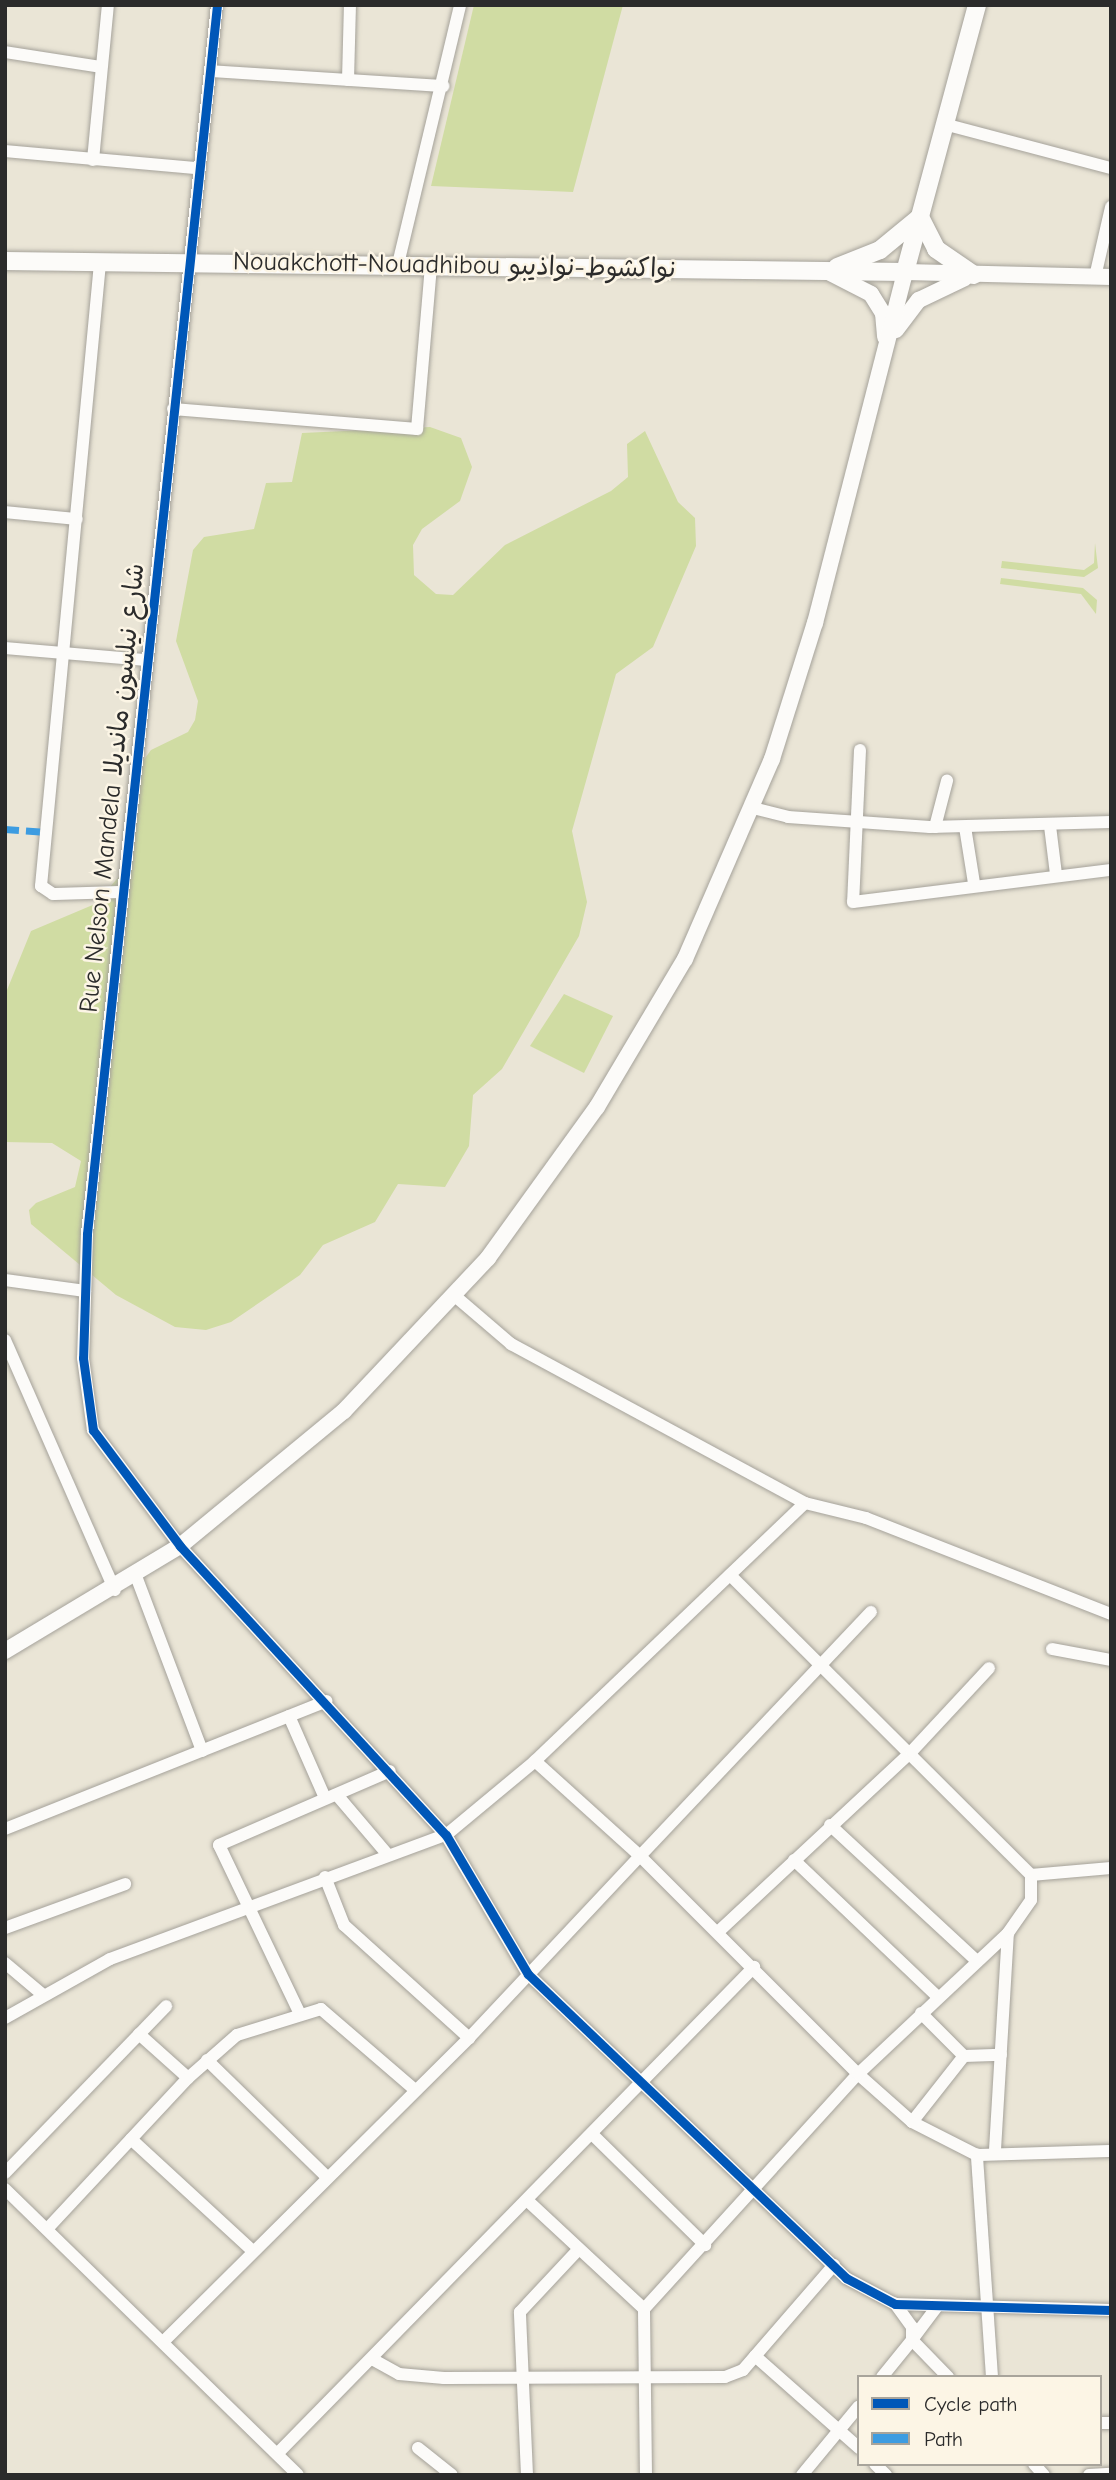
<!DOCTYPE html>
<meta charset="utf-8">
<style>
body{margin:0}
#map{position:relative;width:1116px;height:2480px;overflow:hidden;background:#eae5d6;font-family:"Comic Neue","Playpen Sans Arabic",sans-serif}
div>[style]{position:absolute}
[style*='--x']{left:calc(var(--x)*1px);top:calc(var(--y)*1px);width:calc(var(--w)*1px);rotate:calc(var(--a)*1deg)}
.green>*{inset:0;background:#d0dca3}
.roads{filter:drop-shadow(0 0 2px #a5a29a) drop-shadow(0 0 2px #a5a29a)}
.minor>*{height:12px;margin:-6px;padding:0 6px;transform-origin:6px;border-radius:6px;background:#fcfbf9}
.major>*{height:16px;margin:-8px;padding:0 8px;transform-origin:8px;border-radius:8px;background:#fcfbf9}
.highway>*{height:18px;margin:-9px;padding:0 9px;transform-origin:9px;border-radius:9px;background:#fcfbf9}
.quiet>*{height:7px;margin-top:-3.5px;transform-origin:0;background:repeating-linear-gradient(90deg,#3d9ce1 0 14px,transparent 0 21px)}
.cycleway>*{height:9px;margin:-4.5px;padding:0 4.5px;transform-origin:4.5px;border-radius:4.5px;background:#0057b8}
span{translate:-50% -50%;white-space:nowrap;text-align:center;line-height:1.15;-webkit-text-stroke:5px #fcf5e5;paint-order:stroke}
.street-label{font-size:26px;color:#2b2b2b}
.frame{position:absolute;inset:0;border:7px solid #2b2b2b;pointer-events:none}
.legend{position:absolute;left:857px;top:2375px;width:245px;height:91px;box-sizing:border-box;background:#fcf5e5;border:2px solid #a8a49b;margin:0;padding:9px 12px;list-style:none;font-size:21px;color:#2b2b2b}
.legend li{display:flex;align-items:center;gap:14px;height:35px}
.legend b{width:35px;border:2px solid #a8a49b}
</style>
<div id="map">
<div class="green">
<i style="clip-path:polygon(474px 5px,623px 5px,573px 192px,431px 186px)"></i>
<i style="clip-path:polygon(430px 427px,461px 438px,472px 467px,460px 501px,422px 529px,413px 545px,414px 575px,436px 594px,453px 595px,505px 545px,611px 491px,628px 477px,627px 444px,645px 431px,678px 502px,695px 518px,696px 546px,653px 647px,616px 674px,572px 831px,587px 902px,579px 936px,502px 1069px,473px 1095px,469px 1146px,445px 1187px,398px 1184px,375px 1222px,323px 1245px,300px 1275px,231px 1322px,206px 1330px,175px 1327px,116px 1295px,31px 1224px,29px 1210px,36px 1203px,75px 1187px,81px 1161px,52px 1143px,5px 1142px,5px 995px,31px 931px,95px 904px,123px 872px,140px 765px,151px 750px,188px 732px,195px 720px,198px 701px,176px 641px,193px 550px,204px 537px,254px 529px,266px 483px,292px 482px,302px 433px)"></i>
<i style="clip-path:polygon(1095px 543px,1098px 568px,1084px 577px,1001px 568px,1002px 561px,1084px 570px,1094px 563px)"></i>
<i style="clip-path:polygon(1001px 578px,1083px 588px,1097px 600px,1096px 614px,1081px 594px,1000px 584px)"></i>
<i style="clip-path:polygon(564px 994px,613px 1016px,584px 1073px,530px 1046px)"></i>
</div>
<div class="roads">
<div class="minor">
<i style="--x:217;--y:5;--w:1236;--a:96.04"></i>
<i style="--x:87;--y:1234;--w:124;--a:91.8"></i>
<i style="--x:83;--y:1358;--w:73;--a:82.1"></i>
<i style="--x:93;--y:1430;--w:145;--a:53.1"></i>
<i style="--x:180;--y:1546;--w:393;--a:47.4"></i>
<i style="--x:446;--y:1835;--w:161;--a:59.5"></i>
<i style="--x:528;--y:1974;--w:440;--a:43.7"></i>
<i style="--x:846;--y:2278;--w:55;--a:28"></i>
<i style="--x:895;--y:2304;--w:216;--a:1.6"></i>
<i style="--x:5;--y:52;--w:97;--a:8.9"></i>
<i style="--x:210;--y:71;--w:234;--a:3.7"></i>
<i style="--x:348;--y:80;--w:75;--a:-88.5"></i>
<i style="--x:944;--y:124;--w:173;--a:14.8"></i>
<i style="--x:5;--y:151;--w:193;--a:5.1"></i>
<i style="--x:93;--y:160;--w:156;--a:-84.5"></i>
<i style="--x:100;--y:263;--w:626;--a:95.41"></i>
<i style="--x:41;--y:886;--w:14;--a:34"></i>
<i style="--x:53;--y:894;--w:68;--a:-1.7"></i>
<i style="--x:398;--y:264;--w:266;--a:-76.5"></i>
<i style="--x:1095;--y:277;--w:72;--a:-77.1"></i>
<i style="--x:173;--y:409;--w:245;--a:4.7"></i>
<i style="--x:417;--y:429;--w:164;--a:-85.1"></i>
<i style="--x:5;--y:512;--w:72;--a:5.6"></i>
<i style="--x:5;--y:648;--w:142;--a:4.9"></i>
<i style="--x:860;--y:750;--w:152;--a:92.6"></i>
<i style="--x:853;--y:902;--w:260;--a:-7.1"></i>
<i style="--x:753;--y:808;--w:36;--a:14"></i>
<i style="--x:788;--y:817;--w:142;--a:4"></i>
<i style="--x:930;--y:827;--w:181;--a:-1.6"></i>
<i style="--x:1050;--y:826;--w:48;--a:82.9"></i>
<i style="--x:935;--y:827;--w:48;--a:-75.4"></i>
<i style="--x:965;--y:827;--w:57;--a:80.9"></i>
<i style="--x:5;--y:1280;--w:81;--a:7.8"></i>
<i style="--x:455;--y:1296;--w:74;--a:40.6"></i>
<i style="--x:511;--y:1344;--w:334;--a:28.4"></i>
<i style="--x:805;--y:1503;--w:63;--a:13.8"></i>
<i style="--x:866;--y:1518;--w:263;--a:21.4"></i>
<i style="--x:5;--y:1340;--w:273;--a:66.3"></i>
<i style="--x:730;--y:1575;--w:425;--a:44.9"></i>
<i style="--x:136;--y:1576;--w:187;--a:69.3"></i>
<i style="--x:1052;--y:1649;--w:60;--a:10.6"></i>
<i style="--x:289;--y:1716;--w:90;--a:66.3"></i>
<i style="--x:535;--y:1761;--w:142;--a:42.1"></i>
<i style="--x:640;--y:1856;--w:336;--a:-46.6"></i>
<i style="--x:337;--y:1795;--w:77;--a:49.7"></i>
<i style="--x:830;--y:1825;--w:200;--a:42.8"></i>
<i style="--x:5;--y:1829;--w:346;--a:-21.7"></i>
<i style="--x:794;--y:1860;--w:199;--a:43.6"></i>
<i style="--x:325;--y:1877;--w:52;--a:68.4"></i>
<i style="--x:344;--y:1925;--w:169;--a:42.1"></i>
<i style="--x:5;--y:1928;--w:128;--a:-20.1"></i>
<i style="--x:718;--y:1932;--w:265;--a:-43"></i>
<i style="--x:912;--y:1751;--w:113;--a:-47.1"></i>
<i style="--x:5;--y:1963;--w:48;--a:40"></i>
<i style="--x:299;--y:2012;--w:185;--a:-115.6"></i>
<i style="--x:219;--y:1845;--w:186;--a:-23.4"></i>
<i style="--x:921;--y:2013;--w:61;--a:45"></i>
<i style="--x:5;--y:2018;--w:120;--a:-29.3"></i>
<i style="--x:110;--y:1959;--w:358;--a:-20.3"></i>
<i style="--x:446;--y:1835;--w:116;--a:-39.7"></i>
<i style="--x:535;--y:1761;--w:373;--a:-43.7"></i>
<i style="--x:139;--y:2034;--w:66;--a:41.9"></i>
<i style="--x:207;--y:2060;--w:168;--a:44.3"></i>
<i style="--x:912;--y:2122;--w:84;--a:-51.8"></i>
<i style="--x:964;--y:2056;--w:37;--a:-2"></i>
<i style="--x:594;--y:2136;--w:156;--a:44.5"></i>
<i style="--x:131;--y:2139;--w:166;--a:42.6"></i>
<i style="--x:995;--y:2150;--w:217;--a:-86.6"></i>
<i style="--x:1008;--y:1933;--w:40;--a:-55.1"></i>
<i style="--x:1031;--y:1900;--w:25;--a:-90"></i>
<i style="--x:1031;--y:1875;--w:80;--a:-5"></i>
<i style="--x:5;--y:2173;--w:232;--a:-46"></i>
<i style="--x:5;--y:2189;--w:409;--a:44.3"></i>
<i style="--x:529;--y:2202;--w:157;--a:42.9"></i>
<i style="--x:48;--y:2228;--w:205;--a:-47"></i>
<i style="--x:188;--y:2078;--w:65;--a:-41.3"></i>
<i style="--x:237;--y:2035;--w:88;--a:-17.2"></i>
<i style="--x:321;--y:2009;--w:123;--a:40.7"></i>
<i style="--x:936;--y:2308;--w:40;--a:127"></i>
<i style="--x:912;--y:2340;--w:52;--a:45.8"></i>
<i style="--x:163;--y:2342;--w:431;--a:-44.8"></i>
<i style="--x:469;--y:2038;--w:250;--a:-46.8"></i>
<i style="--x:640;--y:1856;--w:308;--a:45"></i>
<i style="--x:858;--y:2074;--w:72;--a:41.6"></i>
<i style="--x:912;--y:2122;--w:73;--a:26.9"></i>
<i style="--x:755;--y:2356;--w:139;--a:41.5"></i>
<i style="--x:372;--y:2359;--w:31;--a:29"></i>
<i style="--x:399;--y:2374;--w:45;--a:5.1"></i>
<i style="--x:444;--y:2378;--w:281;--a:-0.2"></i>
<i style="--x:725;--y:2377;--w:19;--a:-21"></i>
<i style="--x:743;--y:2370;--w:139;--a:-49.1"></i>
<i style="--x:882;--y:2377;--w:48;--a:-51"></i>
<i style="--x:912;--y:2340;--w:13;--a:-90"></i>
<i style="--x:912;--y:2327;--w:29;--a:-126"></i>
<i style="--x:992;--y:2377;--w:223;--a:-93.9"></i>
<i style="--x:977;--y:2155;--w:134;--a:-1.7"></i>
<i style="--x:1100;--y:2423;--w:11;--a:0"></i>
<i style="--x:418;--y:2448;--w:43;--a:38.5"></i>
<i style="--x:277;--y:2454;--w:682;--a:-45.59"></i>
<i style="--x:875;--y:2464;--w:16;--a:45"></i>
<i style="--x:1034;--y:2464;--w:15;--a:48"></i>
<i style="--x:527;--y:2475;--w:163;--a:-92.5"></i>
<i style="--x:520;--y:2312;--w:86;--a:-46.9"></i>
<i style="--x:646;--y:2475;--w:166;--a:-90.7"></i>
<i style="--x:644;--y:2309;--w:318;--a:-47.7"></i>
<i style="--x:858;--y:2074;--w:206;--a:-43.2"></i>
<i style="--x:802;--y:2475;--w:89;--a:-50.4"></i>
<i style="--x:1089;--y:2475;--w:22;--a:-3"></i>
</div>
<div class="major">
<i style="--x:830;--y:273;--w:46;--a:27.1"></i>
<i style="--x:871;--y:294;--w:22;--a:58"></i>
<i style="--x:883;--y:313;--w:24;--a:85"></i>
<i style="--x:896;--y:330;--w:38;--a:-53"></i>
<i style="--x:919;--y:300;--w:51;--a:-25.6"></i>
<i style="--x:5;--y:1651;--w:204;--a:-31"></i>
<i style="--x:180;--y:1546;--w:212;--a:-39.5"></i>
<i style="--x:344;--y:1411;--w:210;--a:-46.7"></i>
<i style="--x:488;--y:1258;--w:186;--a:-54.2"></i>
<i style="--x:597;--y:1107;--w:172;--a:-59.3"></i>
<i style="--x:685;--y:959;--w:218;--a:-66.5"></i>
<i style="--x:772;--y:759;--w:143;--a:-72.5"></i>
<i style="--x:815;--y:623;--w:362;--a:-75.6"></i>
<i style="--x:905;--y:272;--w:206;--a:1.4"></i>
</div>
<div class="highway">
<i style="--x:920;--y:217;--w:36;--a:63"></i>
<i style="--x:936;--y:249;--w:46;--a:34.4"></i>
<i style="--x:5;--y:261;--w:900;--a:0.7"></i>
<i style="--x:905;--y:272;--w:277;--a:-74.9"></i>
<i style="--x:837;--y:267;--w:46;--a:-21.6"></i>
<i style="--x:880;--y:250;--w:52;--a:-39.5"></i>
</div>
</div>
<div class="quiet">
<i style="--x:5;--y:829;--w:42;--a:4.1"></i>
</div>
<div class="cycleway">
<i style="--x:217;--y:5;--w:1236;--a:96.04"></i>
<i style="--x:87;--y:1234;--w:124;--a:91.8"></i>
<i style="--x:83;--y:1358;--w:73;--a:82.1"></i>
<i style="--x:93;--y:1430;--w:145;--a:53.1"></i>
<i style="--x:180;--y:1546;--w:393;--a:47.4"></i>
<i style="--x:446;--y:1835;--w:161;--a:59.5"></i>
<i style="--x:528;--y:1974;--w:440;--a:43.7"></i>
<i style="--x:846;--y:2278;--w:55;--a:28"></i>
<i style="--x:895;--y:2304;--w:216;--a:1.6"></i>
</div>
<div class="street-label">
<span style="left:455px;top:266px;rotate:1deg">Nouakchott-Nouadhibou نواكشوط-نواذيبو</span>
<span style="left:113px;top:788px;rotate:-84deg">Rue Nelson Mandela شارع نيلسون مانديلا</span>
</div>
<div class="frame"></div>
<ul class="legend">
<li><b style="height:9px;background:#0057b8"></b>Cycle path</li>
<li><b style="height:9px;background:#3d9ce1"></b>Path</li>
</ul>
</div>
